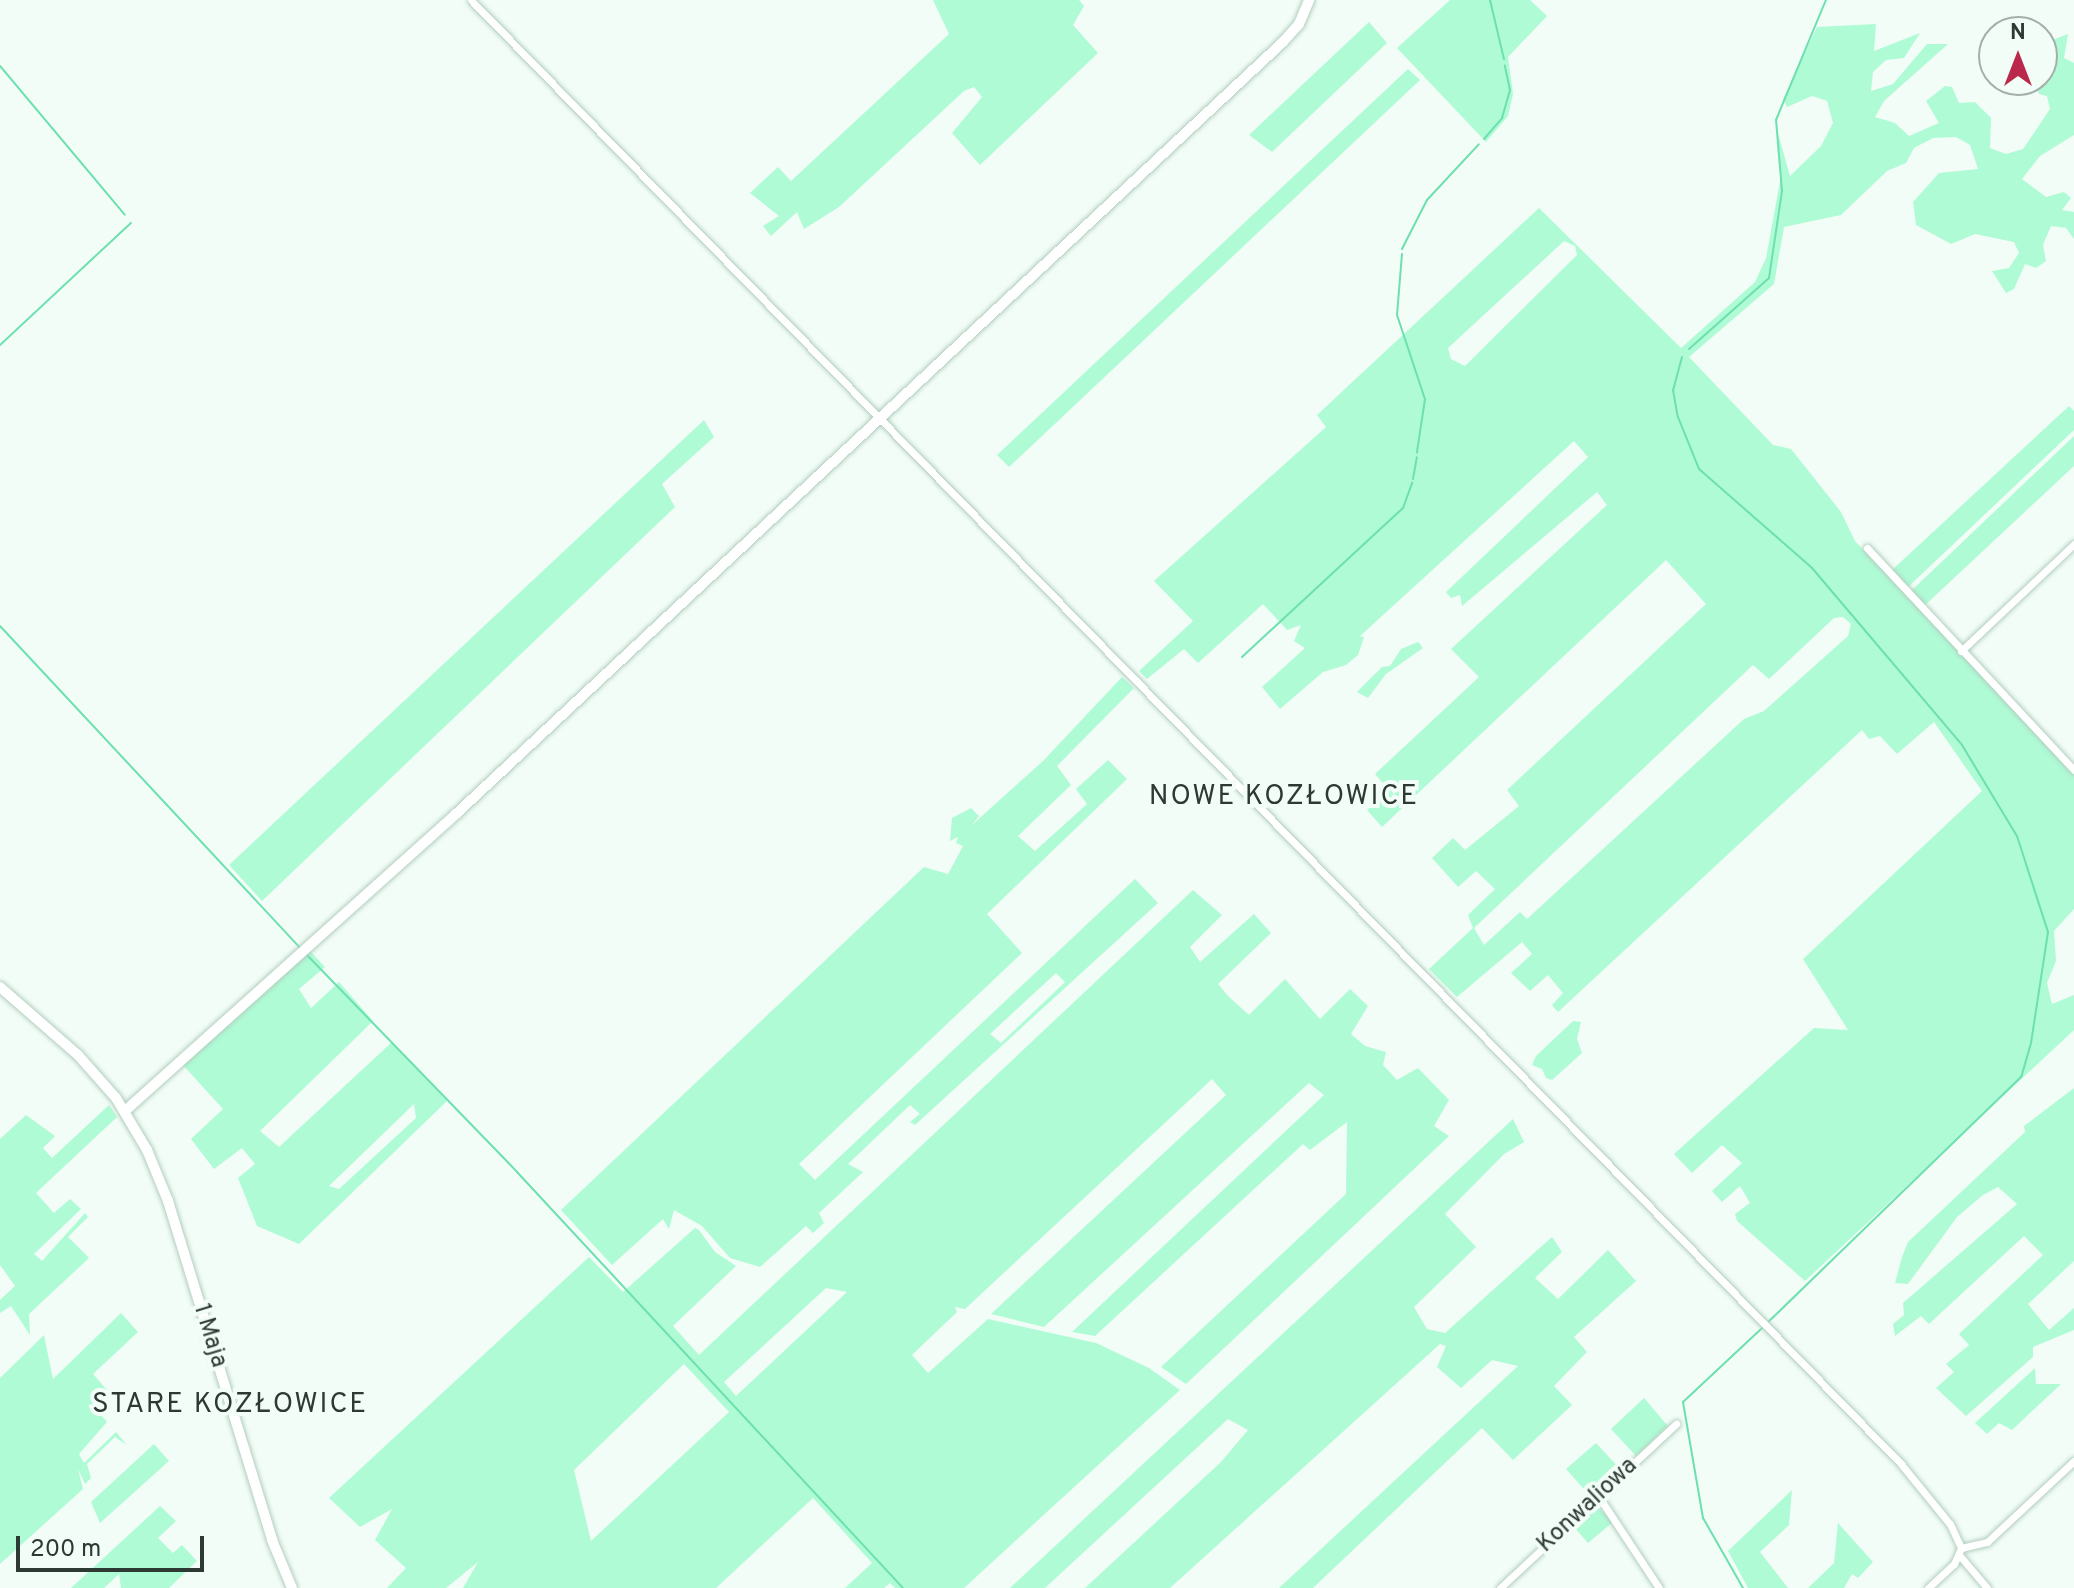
<!DOCTYPE html>
<meta charset="utf-8">
<style>
body{margin:0}
#map{position:relative;width:2074px;height:1588px;overflow:hidden;background:#f2fdf7;font-family:Overpass,sans-serif}
div>[style]{position:absolute}
[style*='--x']{left:calc(var(--x)*1px);top:calc(var(--y)*1px);width:calc(var(--w)*1px);rotate:calc(var(--a)*1deg)}
.green>*{inset:0;background:#affbd6}
.stream>*{height:2px;margin:-1px;padding:0 1px;transform-origin:1px;border-radius:1px;background:#6ce0ae}
.roads{filter:drop-shadow(0 0 2px #b2cebf) drop-shadow(0 0 2px #b2cebf)}
.street>*{height:7px;margin:-3.5px;padding:0 3.5px;transform-origin:3.5px;border-radius:3.5px;background:#fff}
.secondary>*{height:10px;margin:-5px;padding:0 5px;transform-origin:5px;border-radius:5px;background:#fff}
span{translate:-50% -50%;white-space:nowrap;text-align:center;line-height:1.15;-webkit-text-stroke:8px #f2fdf7;paint-order:stroke}
.street-label{font-size:24px;color:#2d3933}
.quarter-label{font-size:28px;color:#2d3933;letter-spacing:2px}
.north{position:absolute;left:1978px;top:16px;width:80px;height:80px;box-sizing:border-box;background:#f2fdf7;border:2px solid #a3afa9;border-radius:50%;rotate:0deg;font-size:22px;font-weight:700;line-height:32px;text-align:center;color:#2d3933}
.north::after{content:'';display:block;margin:auto;width:28px;height:36px;background:#ba294c;clip-path:polygon(50% 0,100% 100%,50% 72%,0 100%)}
.scale{position:absolute;left:16px;top:1536px;width:188px;height:36px;box-sizing:border-box;border:4px solid #2d3933;border-top:0;padding-left:10px;font-size:24px;line-height:28px;white-space:nowrap;color:#2d3933;-webkit-text-stroke:6px #f2fdf7;paint-order:stroke}
</style>
<div id="map">
<div class="green">
<i style="clip-path:polygon(933px 0,1079px 0,1084px 6px,1073px 25px,1098px 53px,980px 165px,952px 133px,982px 97px,974px 87px,964px 91px,839px 207px,804px 229px,797px 212px,771px 236px,763px 226px,779px 216px,750px 193px,778px 167px,791px 181px,949px 34px)"></i>
<i style="clip-path:polygon(1450px 0,1530px 0,1547px 16px,1508px 57px,1513px 94px,1508px 116px,1486px 142px,1397px 48px)"></i>
<i style="clip-path:polygon(1369px 22px,1387px 43px,1272px 152px,1249px 135px)"></i>
<i style="clip-path:polygon(evenodd,1876px 24px,1874px 51px,1920px 33px,1904px 58px,1886px 60px,1873px 72px,1871px 91px,1893px 84px,1927px 44px,1948px 44px,1884px 101px,1875px 117px,1895px 123px,1909px 136px,1939px 123px,1926px 101px,1945px 86px,1952px 87px,1959px 103px,1975px 102px,1991px 118px,1990px 148px,2006px 154px,2023px 149px,2050px 109px,2047px 96px,2039px 94px,2033px 80px,2042px 80px,2042px 44px,2068px 34px,2064px 58px,2074px 63px,2074px 135px,2040px 156px,2022px 179px,2046px 197px,2064px 192px,2071px 198px,2062px 210px,2074px 212px,2074px 239px,2066px 228px,2051px 226px,2043px 245px,2046px 261px,2036px 268px,2025px 264px,2014px 289px,2006px 293px,1992px 271px,2009px 268px,2019px 253px,2014px 242px,1975px 234px,1951px 244px,1916px 225px,1913px 202px,1939px 173px,1978px 169px,1970px 145px,1956px 137px,1933px 138px,1914px 148px,1906px 163px,1887px 171px,1841px 215px,1784px 227px,1774px 284px,1689px 357px,1773px 445px,1791px 449px,1841px 512px,1855px 541px,2074px 773px,2074px 909px,2054px 931px,2056px 961px,2047px 983px,2052px 1004px,2074px 995px,2074px 1030px,1805px 1281px,1737px 1221px,1735px 1214px,1750px 1203px,1740px 1186px,1722px 1202px,1712px 1191px,1742px 1163px,1722px 1145px,1692px 1173px,1674px 1154px,1814px 1028px,1848px 1030px,1803px 959px,1982px 791px,1934px 722px,1897px 754px,1880px 736px,1869px 739px,1862px 730px,1558px 1012px,1552px 1005px,1563px 993px,1548px 975px,1530px 991px,1511px 973px,1532px 954px,1522px 942px,1457px 997px,1429px 969px,1473px 928px,1468px 915px,1495px 889px,1476px 871px,1458px 887px,1432px 858px,1453px 838px,1465px 850px,1519px 806px,1507px 790px,1706px 604px,1666px 560px,1382px 827px,1367px 810px,1389px 790px,1375px 774px,1479px 677px,1451px 649px,1607px 505px,1597px 492px,1462px 606px,1460px 595px,1451px 598px,1446px 592px,1588px 457px,1574px 441px,1360px 636px,1364px 637px,1358px 655px,1346px 665px,1323px 672px,1280px 709px,1262px 687px,1305px 648px,1294px 641px,1301px 625px,1287px 630px,1263px 604px,1198px 663px,1184px 649px,1147px 679px,1139px 671px,1193px 621px,1154px 581px,1326px 427px,1317px 415px,1539px 208px,1681px 348px,1755px 282px,1766px 258px,1781px 176px,1776px 126px,1790px 176px,1821px 146px,1833px 123px,1827px 101px,1812px 96px,1787px 107px,1783px 99px,1817px 27px,1876px 24px,1564px 241px,1575px 246px,1577px 255px,1465px 366px,1451px 359px,1448px 348px,1564px 241px,1876px 24px,1843px 617px,1851px 624px,1848px 636px,1764px 711px,1744px 719px,1527px 919px,1520px 912px,1484px 945px,1474px 928px,1753px 665px,1769px 679px,1834px 618px,1843px 617px)"></i>
<i style="clip-path:polygon(1408px 69px,1420px 80px,1009px 467px,997px 455px)"></i>
<i style="clip-path:polygon(2069px 406px,2074px 411px,2074px 430px,1907px 588px,1891px 571px)"></i>
<i style="clip-path:polygon(704px 420px,714px 437px,662px 484px,675px 507px,262px 901px,229px 865px)"></i>
<i style="clip-path:polygon(2074px 436px,2074px 466px,1923px 607px,1912px 590px)"></i>
<i style="clip-path:polygon(1418px 642px,1423px 648px,1386px 674px,1368px 698px,1357px 692px,1382px 667px,1390px 666px,1401px 649px)"></i>
<i style="clip-path:polygon(evenodd,1122px 677px,1134px 688px,1057px 766px,1071px 785px,1018px 836px,1035px 851px,1087px 804px,1076px 789px,1108px 760px,1127px 779px,987px 914px,1022px 953px,799px 1164px,815px 1180px,1135px 879px,1158px 903px,915px 1125px,910px 1122px,920px 1114px,910px 1105px,848px 1164px,863px 1172px,819px 1213px,824px 1223px,813px 1233px,806px 1226px,760px 1267px,730px 1258px,702px 1226px,674px 1210px,669px 1229px,663px 1219px,612px 1265px,561px 1210px,924px 867px,948px 874px,963px 846px,956px 843px,958px 837px,950px 841px,952px 818px,971px 808px,979px 816px,972px 825px,1043px 761px,1122px 677px,1056px 973px,1065px 982px,1001px 1043px,990px 1034px,1056px 973px)"></i>
<i style="clip-path:polygon(evenodd,1193px 890px,1222px 915px,1190px 947px,1200px 962px,1254px 914px,1271px 933px,1218px 984px,1229px 997px,1249px 1015px,1285px 979px,1320px 1019px,1350px 989px,1368px 1006px,1351px 1034px,1365px 1046px,1386px 1052px,1383px 1065px,1397px 1080px,1418px 1068px,1449px 1100px,1434px 1126px,1449px 1136px,1186px 1384px,1161px 1367px,1346px 1194px,1347px 1122px,1310px 1150px,1303px 1144px,1095px 1336px,1072px 1332px,1324px 1095px,1309px 1083px,1044px 1327px,991px 1314px,1226px 1095px,1212px 1079px,965px 1309px,955px 1307px,957px 1312px,912px 1355px,928px 1373px,988px 1319px,1096px 1343px,1149px 1368px,1180px 1390px,964px 1588px,895px 1588px,890px 1583px,884px 1588px,845px 1588px,872px 1563px,813px 1498px,716px 1588px,463px 1588px,478px 1562px,446px 1588px,387px 1588px,406px 1568px,375px 1540px,392px 1509px,360px 1527px,329px 1498px,589px 1257px,623px 1292px,695px 1228px,699px 1230px,715px 1252px,736px 1266px,673px 1326px,699px 1355px,1193px 890px,826px 1288px,847px 1292px,736px 1396px,724px 1382px,826px 1288px,1193px 890px,684px 1364px,729px 1412px,591px 1541px,574px 1470px,684px 1364px)"></i>
<i style="clip-path:polygon(evenodd,310px 951px,325px 967px,299px 989px,311px 1008px,339px 982px,373px 1021px,260px 1131px,279px 1147px,392px 1042px,447px 1101px,299px 1244px,257px 1226px,238px 1178px,255px 1164px,242px 1148px,214px 1169px,191px 1139px,223px 1109px,182px 1064px,310px 951px,414px 1104px,416px 1118px,339px 1189px,329px 1186px,414px 1104px)"></i>
<i style="clip-path:polygon(1573px 1021px,1581px 1022px,1577px 1039px,1582px 1053px,1552px 1080px,1546px 1078px,1542px 1069px,1532px 1065px,1536px 1056px)"></i>
<i style="clip-path:polygon(2074px 1088px,2074px 1261px,2028px 1304px,2049px 1330px,2074px 1308px,2074px 1330px,2033px 1347px,2033px 1357px,1966px 1416px,1936px 1388px,1954px 1372px,1946px 1364px,1969px 1345px,1959px 1334px,2043px 1255px,2024px 1236px,1929px 1324px,1921px 1316px,1895px 1336px,1893px 1324px,1904px 1315px,1903px 1303px,2017px 1204px,1998px 1187px,1983px 1195px,1957px 1217px,1908px 1284px,1895px 1283px,1902px 1257px,1908px 1242px,2025px 1132px,2024px 1126px)"></i>
<i style="clip-path:polygon(109px 1105px,117px 1117px,36px 1193px,54px 1213px,70px 1199px,81px 1209px,34px 1254px,42px 1261px,85px 1213px,88px 1217px,68px 1237px,89px 1258px,29px 1314px,30px 1335px,11px 1306px,0 1313px,0 1300px,15px 1286px,0 1265px,0 1139px,26px 1115px,55px 1136px,43px 1148px,52px 1158px)"></i>
<i style="clip-path:polygon(1513px 1119px,1524px 1142px,1504px 1154px,1445px 1214px,1476px 1247px,1414px 1307px,1427px 1329px,1445px 1333px,1552px 1237px,1562px 1252px,1535px 1278px,1558px 1299px,1608px 1250px,1636px 1281px,1574px 1337px,1587px 1352px,1554px 1386px,1572px 1405px,1513px 1460px,1482px 1428px,1313px 1588px,1279px 1588px,1518px 1366px,1492px 1360px,1461px 1388px,1437px 1367px,1446px 1346px,1440px 1344px,1170px 1588px,1085px 1588px,1221px 1462px,1248px 1430px,1228px 1419px,1045px 1588px,1010px 1588px)"></i>
<i style="clip-path:polygon(121px 1313px,138px 1332px,93px 1374px,107px 1390px,93px 1405px,107px 1422px,79px 1454px,84px 1463px,116px 1432px,127px 1445px,115px 1437px,87px 1464px,91px 1478px,85px 1484px,78px 1469px,83px 1489px,0 1564px,0 1378px,44px 1335px,53px 1379px)"></i>
<i style="clip-path:polygon(2035px 1368px,2036px 1384px,2061px 1384px,2012px 1430px,1999px 1423px,1987px 1434px,1975px 1423px)"></i>
<i style="clip-path:polygon(1644px 1398px,1668px 1426px,1636px 1456px,1611px 1429px)"></i>
<i style="clip-path:polygon(1596px 1443px,1621px 1470px,1591px 1497px,1566px 1469px)"></i>
<i style="clip-path:polygon(154px 1444px,169px 1461px,100px 1523px,91px 1502px)"></i>
<i style="clip-path:polygon(1792px 1490px,1789px 1525px,1760px 1552px,1788px 1588px,1748px 1588px,1728px 1551px)"></i>
<i style="clip-path:polygon(1595px 1504px,1613px 1522px,1588px 1543px,1573px 1526px)"></i>
<i style="clip-path:polygon(160px 1506px,176px 1521px,158px 1538px,173px 1553px,182px 1545px,197px 1561px,169px 1588px,121px 1588px,119px 1574px,104px 1588px,71px 1588px)"></i>
<i style="clip-path:polygon(1838px 1523px,1873px 1562px,1858px 1578px,1852px 1574px,1844px 1588px,1808px 1588px,1834px 1563px)"></i>
</div>
<div class="stream">
<i style="--x:1490;--y:0;--w:61;--a:76.7"></i>
<i style="--x:0;--y:66;--w:194;--a:50"></i>
<i style="--x:1484;--y:139;--w:28;--a:-49"></i>
<i style="--x:1502;--y:118;--w:29;--a:-74"></i>
<i style="--x:1510;--y:90;--w:25;--a:-102"></i>
<i style="--x:1402;--y:249;--w:55;--a:-63"></i>
<i style="--x:1427;--y:200;--w:76;--a:-47.1"></i>
<i style="--x:1402;--y:254;--w:61;--a:94.7"></i>
<i style="--x:1397;--y:315;--w:89;--a:71.6"></i>
<i style="--x:1425;--y:399;--w:54;--a:98.6"></i>
<i style="--x:0;--y:345;--w:179;--a:-43"></i>
<i style="--x:1689;--y:349;--w:107;--a:-41.6"></i>
<i style="--x:1769;--y:278;--w:88;--a:-81.5"></i>
<i style="--x:1782;--y:191;--w:71;--a:-94.8"></i>
<i style="--x:1776;--y:120;--w:130;--a:-67.4"></i>
<i style="--x:1682;--y:357;--w:34;--a:105"></i>
<i style="--x:1673;--y:390;--w:27;--a:80"></i>
<i style="--x:1678;--y:417;--w:56;--a:68"></i>
<i style="--x:1699;--y:469;--w:150;--a:41.2"></i>
<i style="--x:1812;--y:568;--w:232;--a:49.7"></i>
<i style="--x:1962;--y:745;--w:106;--a:58.9"></i>
<i style="--x:2017;--y:836;--w:101;--a:72.1"></i>
<i style="--x:2048;--y:932;--w:112;--a:98.7"></i>
<i style="--x:2031;--y:1043;--w:35;--a:106"></i>
<i style="--x:2021;--y:1077;--w:351;--a:135.9"></i>
<i style="--x:1413;--y:479;--w:22;--a:-80"></i>
<i style="--x:0;--y:626;--w:439;--a:47"></i>
<i style="--x:1242;--y:657;--w:219;--a:-42.8"></i>
<i style="--x:1403;--y:508;--w:27;--a:-70"></i>
<i style="--x:306;--y:954;--w:303;--a:45.9"></i>
<i style="--x:517;--y:1172;--w:567;--a:47.14"></i>
<i style="--x:1743;--y:1588;--w:81;--a:-119.7"></i>
<i style="--x:1703;--y:1518;--w:118;--a:-99.8"></i>
<i style="--x:1683;--y:1402;--w:108;--a:-43.1"></i>
</div>
<div class="roads">
<div class="street">
<i style="--x:471;--y:0;--w:2047;--a:45.67"></i>
<i style="--x:1901;--y:1464;--w:77;--a:50.8"></i>
<i style="--x:1950;--y:1524;--w:26;--a:65"></i>
<i style="--x:1867;--y:548;--w:304;--a:47"></i>
<i style="--x:1961;--y:651;--w:156;--a:-43.4"></i>
<i style="--x:1599;--y:1497;--w:109;--a:56.6"></i>
<i style="--x:1961;--y:1548;--w:27;--a:-13"></i>
<i style="--x:1987;--y:1542;--w:119;--a:-43"></i>
<i style="--x:1960;--y:1556;--w:42;--a:49.8"></i>
<i style="--x:1500;--y:1588;--w:241;--a:-43"></i>
<i style="--x:1928;--y:1588;--w:35;--a:-43"></i>
<i style="--x:1954;--y:1564;--w:17;--a:-66"></i>
</div>
<div class="secondary">
<i style="--x:0;--y:987;--w:103;--a:41.1"></i>
<i style="--x:78;--y:1055;--w:57;--a:48.5"></i>
<i style="--x:116;--y:1098;--w:61;--a:59.2"></i>
<i style="--x:147;--y:1150;--w:55;--a:67.6"></i>
<i style="--x:168;--y:1201;--w:355;--a:72.9"></i>
<i style="--x:272;--y:1540;--w:52;--a:67.4"></i>
<i style="--x:125;--y:1111;--w:445;--a:-41.9"></i>
<i style="--x:456;--y:814;--w:1130;--a:-43.03"></i>
<i style="--x:1282;--y:43;--w:25;--a:-48"></i>
<i style="--x:1299;--y:24;--w:26;--a:-67"></i>
</div>
</div>
<div class="street-label">
<span style="left:209px;top:1336px;rotate:73deg">1 Maja</span>
<span style="left:1588px;top:1506px;rotate:-43deg">Konwaliowa</span>
</div>
<div class="quarter-label">
<span style="left:1284px;top:797px">NOWE KOZŁOWICE</span>
<span style="left:230px;top:1405px">STARE KOZŁOWICE</span>
</div>
<div class="north">N</div>
<div class="scale">200 m</div>
</div>
